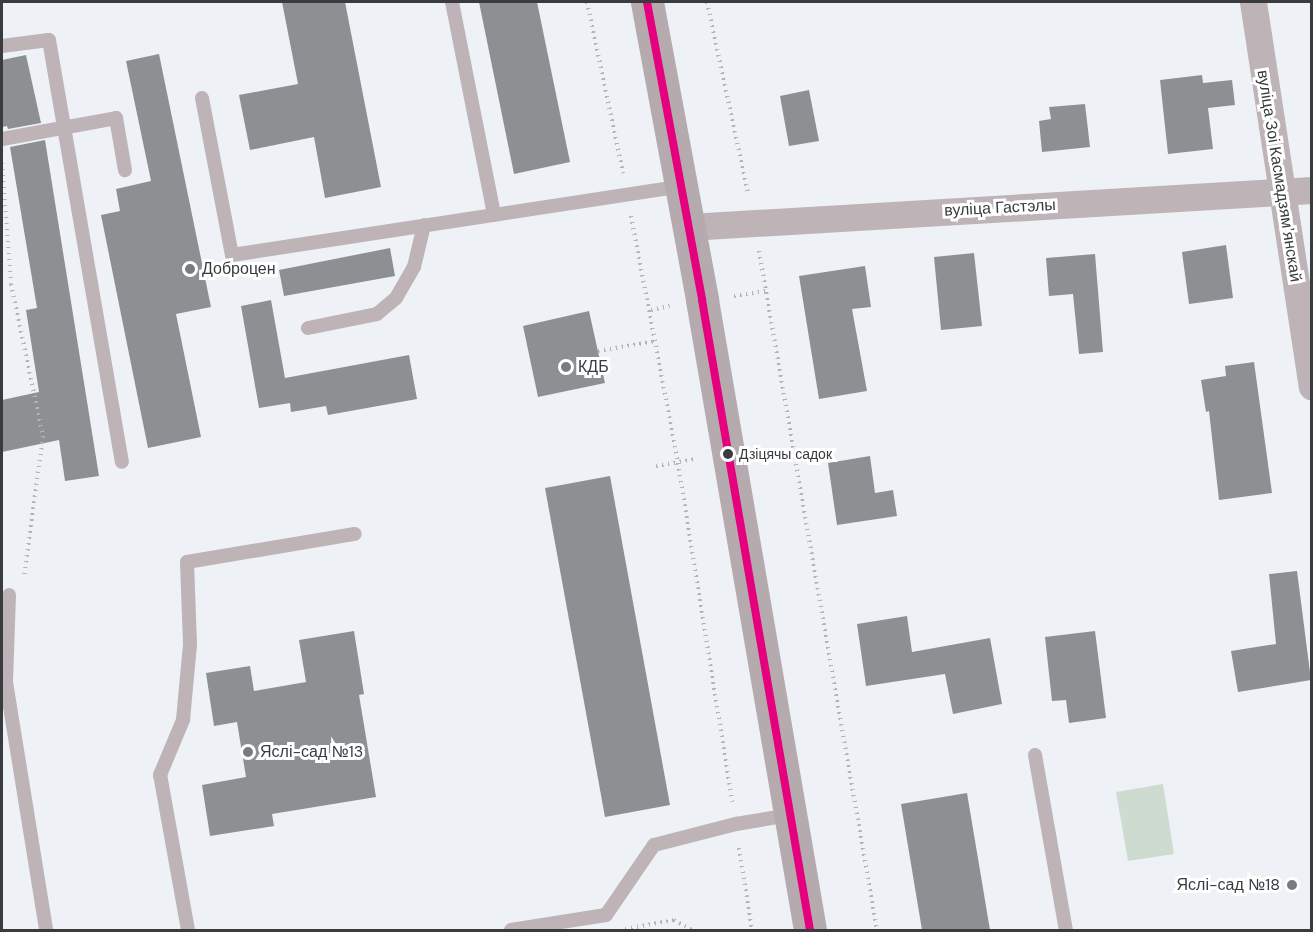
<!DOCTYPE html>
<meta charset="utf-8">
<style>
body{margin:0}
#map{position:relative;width:1313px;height:932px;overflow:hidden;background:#eef2f6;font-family:"DM Sans",sans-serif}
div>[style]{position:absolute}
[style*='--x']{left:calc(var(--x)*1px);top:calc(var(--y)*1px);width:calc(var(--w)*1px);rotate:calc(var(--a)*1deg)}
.green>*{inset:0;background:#cddbd1}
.building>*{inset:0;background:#8d9093}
.path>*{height:4px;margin-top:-2px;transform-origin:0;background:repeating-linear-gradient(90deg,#b8b1b5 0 1.5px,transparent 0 6px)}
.service>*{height:14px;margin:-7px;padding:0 7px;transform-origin:7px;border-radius:7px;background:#beb3b6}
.minor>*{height:27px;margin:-13.5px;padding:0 13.5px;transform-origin:13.5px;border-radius:13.5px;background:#beb3b6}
.primary>*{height:33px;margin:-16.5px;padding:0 16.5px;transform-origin:16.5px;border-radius:16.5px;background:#b5abaf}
.bus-1>*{height:8px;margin:-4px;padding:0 4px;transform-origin:4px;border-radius:4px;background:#e5007d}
.dots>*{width:16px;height:16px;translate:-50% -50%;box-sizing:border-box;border:3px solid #fff;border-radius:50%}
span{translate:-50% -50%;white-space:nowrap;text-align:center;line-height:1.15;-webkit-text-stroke:6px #fff;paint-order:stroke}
.bus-label{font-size:14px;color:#383c3f}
.left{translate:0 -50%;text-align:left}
.street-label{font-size:16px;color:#383c3f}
.poi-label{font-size:16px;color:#383c3f}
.right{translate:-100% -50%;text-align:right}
.frame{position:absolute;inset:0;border:3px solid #383c3f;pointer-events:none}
</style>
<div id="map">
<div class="green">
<i style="clip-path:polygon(1163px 784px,1174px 854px,1128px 861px,1116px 792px)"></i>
</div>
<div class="building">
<i style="clip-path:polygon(282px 2px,345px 2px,381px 187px,325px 198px,314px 137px,250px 150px,239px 95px,298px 84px)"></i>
<i style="clip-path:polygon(479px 2px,537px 2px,570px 162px,514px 174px)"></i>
<i style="clip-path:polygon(159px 54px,211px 307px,176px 314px,201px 437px,148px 448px,101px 215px,120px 211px,116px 189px,151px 181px,126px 61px)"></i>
<i style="clip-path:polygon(26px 55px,41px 123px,8px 129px,7px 126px,2px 127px,2px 60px)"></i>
<i style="clip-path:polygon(1202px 75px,1203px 83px,1232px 80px,1235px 105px,1208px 108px,1213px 149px,1168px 154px,1160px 80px)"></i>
<i style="clip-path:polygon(809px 90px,819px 141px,789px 146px,780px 96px)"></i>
<i style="clip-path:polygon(1085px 104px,1090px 147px,1042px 152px,1039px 121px,1051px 119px,1049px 107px)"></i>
<i style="clip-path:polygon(45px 140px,99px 476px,65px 481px,59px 440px,2px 452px,2px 400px,39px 392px,26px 310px,37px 308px,10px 147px)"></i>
<i style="clip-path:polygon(1226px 245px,1233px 298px,1189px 304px,1182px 252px)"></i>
<i style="clip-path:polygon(390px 248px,395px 276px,284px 296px,279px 270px)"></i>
<i style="clip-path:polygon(974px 253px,982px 326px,941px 330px,934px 257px)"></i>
<i style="clip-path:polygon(1095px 254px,1103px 352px,1079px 354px,1073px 294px,1049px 296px,1046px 258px)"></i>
<i style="clip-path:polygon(865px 266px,871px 307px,852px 309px,867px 391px,819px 399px,799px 276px)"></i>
<i style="clip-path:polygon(271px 300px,285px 378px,409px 355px,417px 399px,328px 415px,326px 406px,291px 412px,290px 403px,259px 408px,241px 306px)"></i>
<i style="clip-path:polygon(589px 311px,605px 383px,538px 397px,523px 326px)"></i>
<i style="clip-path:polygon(1254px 362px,1272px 493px,1219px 500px,1209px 411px,1206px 412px,1201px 380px,1226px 376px,1225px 366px)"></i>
<i style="clip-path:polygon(870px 456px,875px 493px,893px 490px,897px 516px,837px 525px,828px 463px)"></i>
<i style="clip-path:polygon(610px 476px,670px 805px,605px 817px,545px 488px)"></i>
<i style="clip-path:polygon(1297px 571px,1311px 680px,1238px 692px,1231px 651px,1276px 644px,1269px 574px)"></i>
<i style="clip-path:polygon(907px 616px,912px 652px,990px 638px,1002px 704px,953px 714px,945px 674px,866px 686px,857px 624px)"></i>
<i style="clip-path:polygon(354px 631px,364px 694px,359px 695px,376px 797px,272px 814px,274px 826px,210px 836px,202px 785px,246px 777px,237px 722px,214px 726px,206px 673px,250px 666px,254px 691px,306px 682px,299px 640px)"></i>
<i style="clip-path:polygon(1095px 631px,1106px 718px,1069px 723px,1066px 700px,1052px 701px,1045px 637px)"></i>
<i style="clip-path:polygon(967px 793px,990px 930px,922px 930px,901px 804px)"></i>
</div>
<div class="path">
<i style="--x:587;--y:2;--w:175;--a:78.1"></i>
<i style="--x:707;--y:2;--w:196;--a:77.9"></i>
<i style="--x:2;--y:163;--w:121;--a:85.7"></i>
<i style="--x:11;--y:284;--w:155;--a:78.1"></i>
<i style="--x:43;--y:436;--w:141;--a:97.7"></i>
<i style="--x:631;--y:216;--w:251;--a:79.2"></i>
<i style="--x:678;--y:463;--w:343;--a:80.9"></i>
<i style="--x:759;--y:251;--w:689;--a:80.14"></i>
<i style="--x:734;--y:296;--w:33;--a:-9"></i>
<i style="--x:651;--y:310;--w:19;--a:-12"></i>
<i style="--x:598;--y:351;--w:59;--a:-9.8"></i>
<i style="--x:656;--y:466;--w:41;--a:-9.9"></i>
<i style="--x:739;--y:848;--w:83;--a:81"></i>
<i style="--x:625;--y:929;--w:50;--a:-10.4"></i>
<i style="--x:674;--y:920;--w:21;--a:29"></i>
</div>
<div class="service">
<i style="--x:452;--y:2;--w:217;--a:78.8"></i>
<i style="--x:2;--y:46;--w:47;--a:-7.3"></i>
<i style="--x:49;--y:40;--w:428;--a:80.2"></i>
<i style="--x:202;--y:98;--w:160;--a:79.2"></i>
<i style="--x:232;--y:255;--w:454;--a:-8.7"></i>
<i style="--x:2;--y:139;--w:116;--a:-10.4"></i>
<i style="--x:116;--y:118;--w:53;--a:80.2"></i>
<i style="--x:308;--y:328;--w:70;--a:-11.5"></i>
<i style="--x:377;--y:314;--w:25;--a:-40"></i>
<i style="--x:396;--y:298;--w:36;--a:-60"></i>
<i style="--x:414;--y:267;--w:43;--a:-76.6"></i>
<i style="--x:9;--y:595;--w:87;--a:92"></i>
<i style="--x:6;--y:682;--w:251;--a:80.8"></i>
<i style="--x:1035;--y:755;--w:178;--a:80"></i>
<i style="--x:188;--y:930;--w:158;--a:-100.2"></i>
<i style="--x:160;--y:775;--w:60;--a:-67.3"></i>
<i style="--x:183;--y:720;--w:76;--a:-84.7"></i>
<i style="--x:190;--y:644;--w:82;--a:-92.1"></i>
<i style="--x:187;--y:562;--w:170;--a:-9.5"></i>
<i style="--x:511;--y:930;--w:96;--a:-9"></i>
<i style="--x:606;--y:915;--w:85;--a:-55.6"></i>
<i style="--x:654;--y:845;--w:85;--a:-14.4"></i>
<i style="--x:736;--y:824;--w:55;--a:-9.5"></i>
</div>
<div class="minor">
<i style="--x:1253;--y:2;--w:389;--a:81.3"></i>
<i style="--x:689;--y:227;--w:624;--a:-3.4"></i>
</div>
<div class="primary">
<i style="--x:647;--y:2;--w:303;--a:79.5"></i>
<i style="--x:702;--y:300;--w:639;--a:80.27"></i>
</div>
<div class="bus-1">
<i style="--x:647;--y:2;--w:303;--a:79.5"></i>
<i style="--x:702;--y:300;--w:639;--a:80.27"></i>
</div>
<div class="dots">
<i style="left:190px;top:269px;background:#787c7f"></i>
<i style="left:566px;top:367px;background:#787c7f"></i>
<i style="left:728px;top:454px;background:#383c3f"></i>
<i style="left:248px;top:752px;background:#787c7f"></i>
<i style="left:1292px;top:885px;background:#787c7f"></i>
</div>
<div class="bus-label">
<span class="left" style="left:739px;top:454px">Дзіцячы садок</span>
</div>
<div class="street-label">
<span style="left:1279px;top:176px;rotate:81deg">вуліца Зоі Касмадзямʼянскай</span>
<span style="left:1000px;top:208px;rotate:-3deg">вуліца Гастэлы</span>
</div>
<div class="poi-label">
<span class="left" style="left:202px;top:269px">Доброцен</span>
<span class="left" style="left:578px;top:367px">КДБ</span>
<span class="left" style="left:260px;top:752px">Яслі-сад №13</span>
<span class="right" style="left:1280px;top:885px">Яслі-сад №18</span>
</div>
<div class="frame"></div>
</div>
